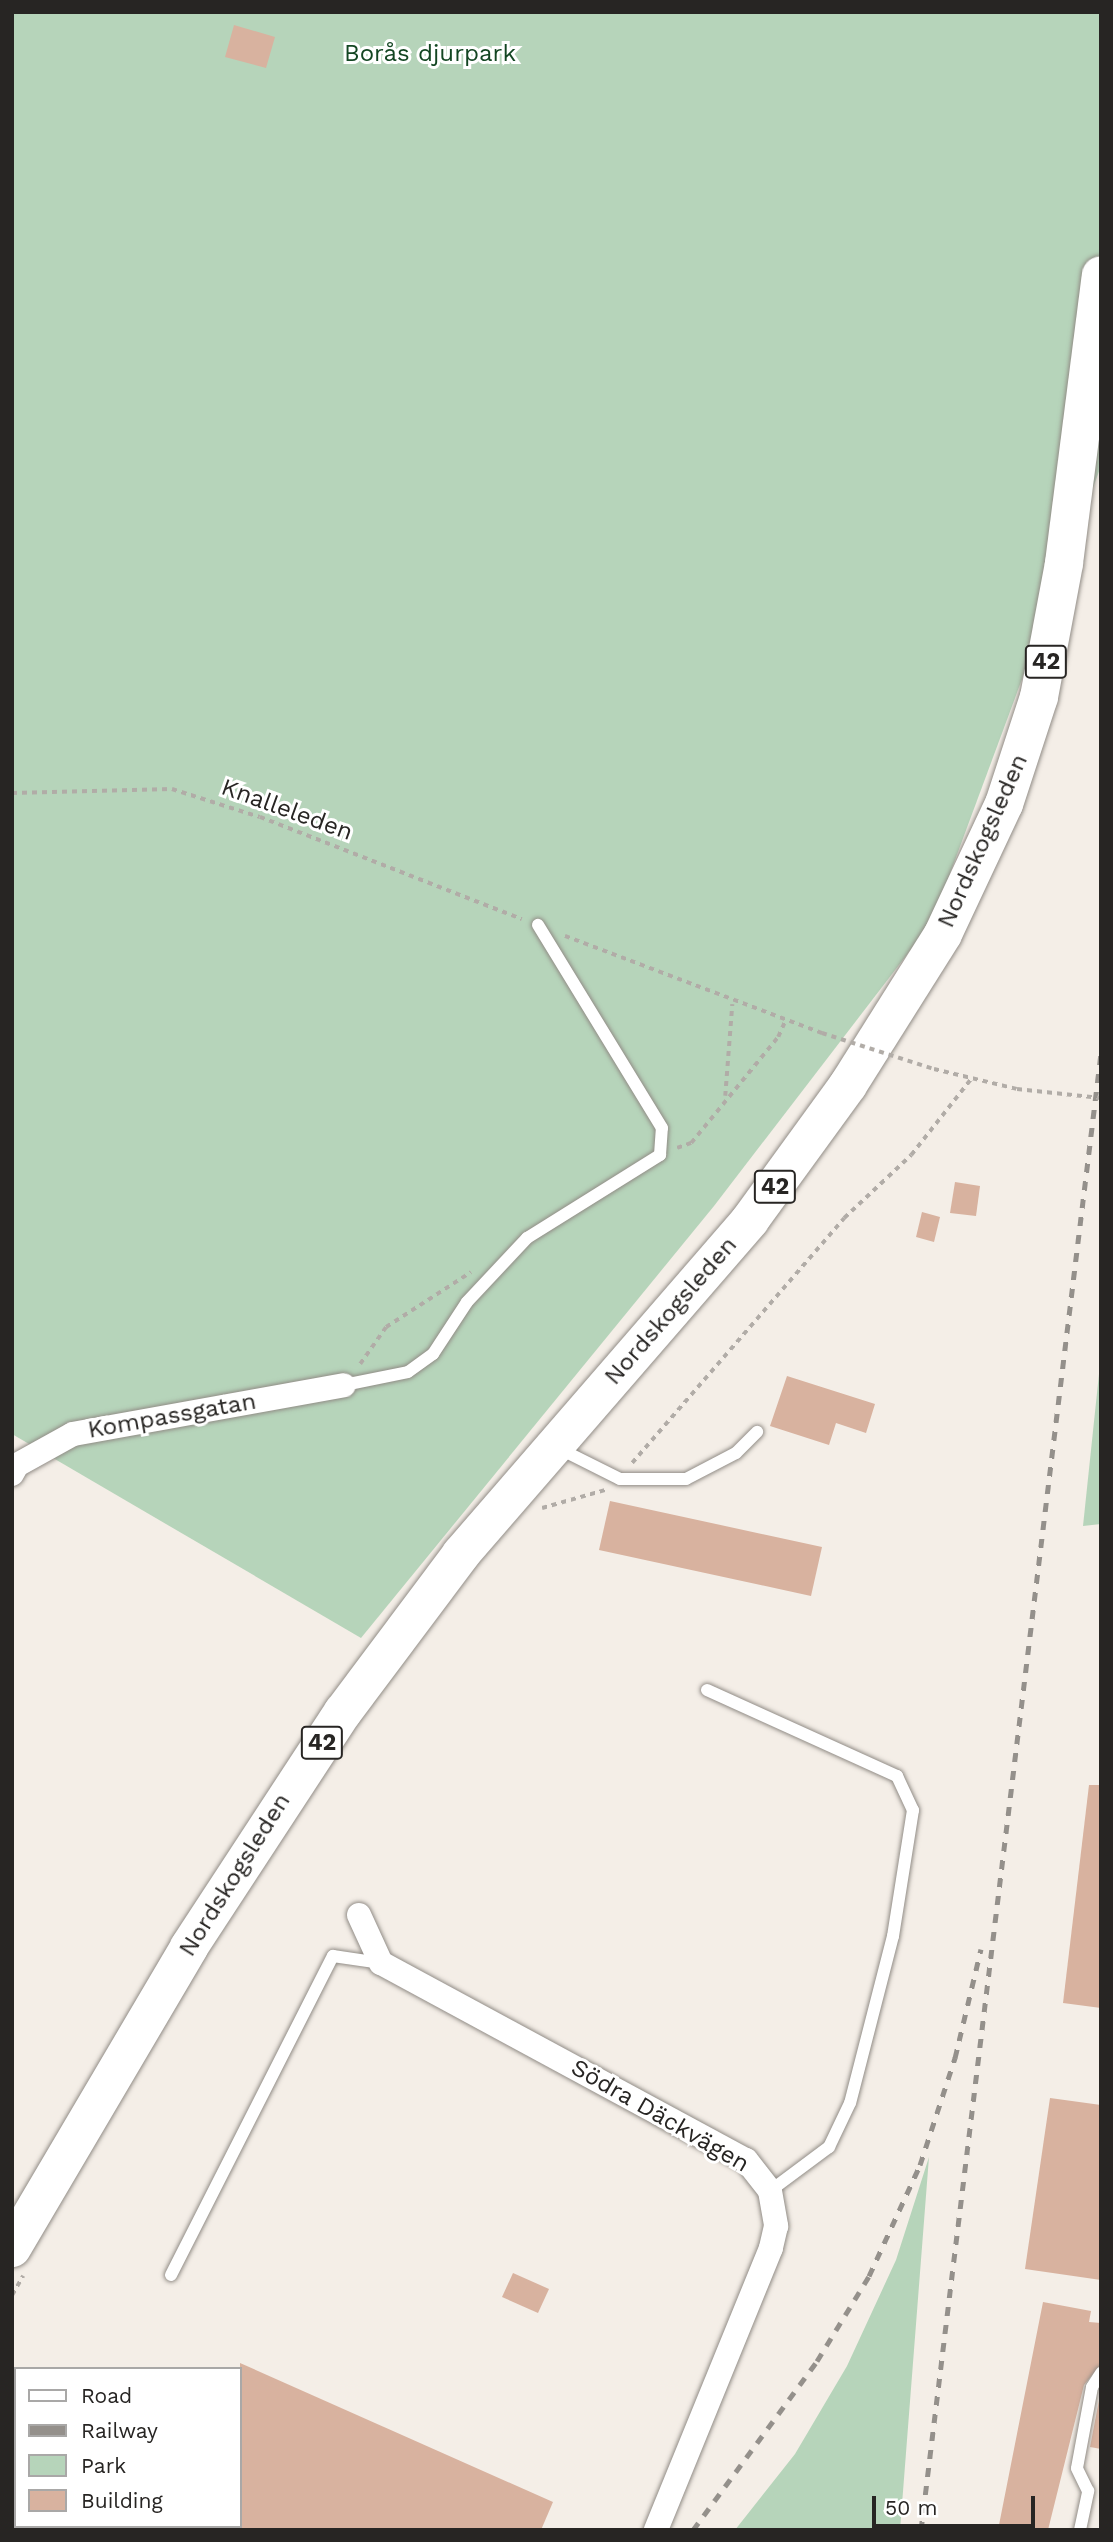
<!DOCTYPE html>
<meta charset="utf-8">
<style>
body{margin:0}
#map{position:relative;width:1113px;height:2542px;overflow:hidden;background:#f4eee7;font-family:"Work Sans",sans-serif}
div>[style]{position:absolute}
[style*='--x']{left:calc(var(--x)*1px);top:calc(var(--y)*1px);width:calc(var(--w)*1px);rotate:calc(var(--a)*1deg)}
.green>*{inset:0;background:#b6d4ba}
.building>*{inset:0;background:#d8b29f}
.path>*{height:3.5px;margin-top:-1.75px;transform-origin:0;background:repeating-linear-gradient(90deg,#b1aca7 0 5px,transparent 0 10px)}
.roads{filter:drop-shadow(0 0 2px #918c86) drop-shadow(0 0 2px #918c86)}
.lane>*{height:12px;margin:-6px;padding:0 6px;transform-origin:6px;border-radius:6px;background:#fff}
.street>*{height:24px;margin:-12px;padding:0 12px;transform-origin:12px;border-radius:12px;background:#fff}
.primary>*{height:38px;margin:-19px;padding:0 19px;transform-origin:19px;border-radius:19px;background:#fff}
.rail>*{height:5px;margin-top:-2.5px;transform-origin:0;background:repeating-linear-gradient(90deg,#94908b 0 9px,transparent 0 18px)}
.path-bridge>*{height:3.5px;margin-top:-1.75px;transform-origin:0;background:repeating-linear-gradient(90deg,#b1aca7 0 5px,transparent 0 10px)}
span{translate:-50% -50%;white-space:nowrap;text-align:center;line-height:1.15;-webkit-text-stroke:6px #fff;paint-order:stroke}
.shield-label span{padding:2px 5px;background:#fff;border:2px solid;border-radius:5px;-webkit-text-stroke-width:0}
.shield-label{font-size:23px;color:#272523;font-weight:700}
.park-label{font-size:24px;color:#134622}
.street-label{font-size:24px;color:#272523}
.frame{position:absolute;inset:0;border:14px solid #272523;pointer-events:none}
.legend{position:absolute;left:14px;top:2367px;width:228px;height:161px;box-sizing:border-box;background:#fff;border:2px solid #a9a8a7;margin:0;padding:9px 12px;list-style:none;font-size:21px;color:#272523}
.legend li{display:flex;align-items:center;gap:14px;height:35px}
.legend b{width:35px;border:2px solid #a9a8a7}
.scale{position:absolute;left:872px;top:2496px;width:163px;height:32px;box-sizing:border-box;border:4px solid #272523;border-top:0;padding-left:9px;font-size:21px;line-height:24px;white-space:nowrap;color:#272523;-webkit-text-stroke:5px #fff;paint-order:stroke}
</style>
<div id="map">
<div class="green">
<i style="clip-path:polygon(12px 12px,1101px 12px,1101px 466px,932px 922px,714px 1206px,361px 1638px,12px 1434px)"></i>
<i style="clip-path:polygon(1101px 1355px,1101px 1524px,1083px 1526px)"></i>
<i style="clip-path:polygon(929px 2157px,900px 2530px,735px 2530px,795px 2454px,847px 2366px,896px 2260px)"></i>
</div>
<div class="building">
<i style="clip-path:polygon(234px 25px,275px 37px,266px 68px,225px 57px)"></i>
<i style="clip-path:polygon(955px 1182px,980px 1186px,976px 1216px,950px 1213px)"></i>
<i style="clip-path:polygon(922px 1212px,940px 1217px,934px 1242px,916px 1237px)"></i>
<i style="clip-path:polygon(787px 1376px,875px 1404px,866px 1433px,836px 1423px,829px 1445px,770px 1426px)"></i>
<i style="clip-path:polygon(610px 1501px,822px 1547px,811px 1596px,599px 1550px)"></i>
<i style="clip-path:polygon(1089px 1785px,1101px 1785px,1101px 2008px,1063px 2003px)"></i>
<i style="clip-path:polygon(1050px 2098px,1101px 2105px,1101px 2280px,1025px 2269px)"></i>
<i style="clip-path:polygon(513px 2273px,549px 2289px,538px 2313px,502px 2297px)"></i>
<i style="clip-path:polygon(1043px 2302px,1091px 2311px,1089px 2322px,1101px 2323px,1101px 2364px,1084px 2385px,1048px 2530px,998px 2530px)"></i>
<i style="clip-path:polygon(240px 2363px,553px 2502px,541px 2530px,240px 2530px)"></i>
<i style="clip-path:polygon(1101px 2390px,1101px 2449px,1090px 2447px)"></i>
</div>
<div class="path">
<i style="--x:276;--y:12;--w:106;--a:0"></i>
<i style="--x:12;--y:793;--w:160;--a:-1.4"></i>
<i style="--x:172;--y:789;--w:92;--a:17.7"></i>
<i style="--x:260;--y:817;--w:281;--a:21.3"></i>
<i style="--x:565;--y:936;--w:275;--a:20.7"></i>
<i style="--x:934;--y:1069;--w:85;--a:13.5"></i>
<i style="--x:725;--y:1096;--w:92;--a:-85.6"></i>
<i style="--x:677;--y:1148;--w:15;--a:-20"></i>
<i style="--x:691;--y:1143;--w:137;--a:-50.6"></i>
<i style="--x:778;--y:1037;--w:17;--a:-66"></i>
<i style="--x:360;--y:1364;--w:45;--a:-54.9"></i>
<i style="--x:386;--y:1327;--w:101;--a:-32.9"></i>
<i style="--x:632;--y:1463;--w:324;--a:-49.1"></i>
<i style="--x:844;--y:1218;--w:92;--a:-43.2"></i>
<i style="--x:911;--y:1155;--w:97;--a:-51.7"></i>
<i style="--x:542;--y:1508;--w:66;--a:-15.9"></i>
<i style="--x:12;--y:2295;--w:22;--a:-60"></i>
</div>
<div class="roads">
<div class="lane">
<i style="--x:344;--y:1385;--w:65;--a:-11.5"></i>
<i style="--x:408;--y:1372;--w:31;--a:-36"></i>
<i style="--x:433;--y:1354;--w:62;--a:-56.8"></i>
<i style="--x:467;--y:1302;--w:88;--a:-46.8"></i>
<i style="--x:527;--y:1238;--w:157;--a:-32"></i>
<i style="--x:660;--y:1155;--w:27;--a:-86"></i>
<i style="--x:662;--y:1128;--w:238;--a:-121.4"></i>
<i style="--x:558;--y:1448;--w:69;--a:26.6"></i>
<i style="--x:620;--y:1479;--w:66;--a:0"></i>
<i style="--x:686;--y:1479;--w:56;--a:-27.5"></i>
<i style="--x:736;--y:1453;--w:30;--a:-45"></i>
<i style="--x:707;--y:1690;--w:209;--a:24.4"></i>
<i style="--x:897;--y:1776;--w:38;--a:65"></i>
<i style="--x:913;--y:1810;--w:128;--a:99"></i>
<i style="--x:893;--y:1936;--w:172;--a:104.4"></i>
<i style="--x:850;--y:2103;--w:49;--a:115.5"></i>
<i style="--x:829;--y:2147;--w:74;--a:143.3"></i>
<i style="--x:171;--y:2275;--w:358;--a:-63.1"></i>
<i style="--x:333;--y:1956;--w:49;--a:8.3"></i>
<i style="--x:1080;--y:2530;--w:40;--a:-78"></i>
<i style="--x:1088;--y:2491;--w:25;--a:-116"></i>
<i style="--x:1077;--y:2468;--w:82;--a:-79.5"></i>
<i style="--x:1092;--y:2387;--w:17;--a:-57"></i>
</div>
<div class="street">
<i style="--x:12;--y:1474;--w:10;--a:-61"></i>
<i style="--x:17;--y:1465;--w:64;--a:-29"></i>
<i style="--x:73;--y:1434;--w:275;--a:-10.2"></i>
<i style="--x:359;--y:1915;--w:53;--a:65.4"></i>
<i style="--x:381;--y:1963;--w:415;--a:28.4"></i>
<i style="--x:746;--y:2160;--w:39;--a:52"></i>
<i style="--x:770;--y:2191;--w:36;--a:80"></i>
<i style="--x:776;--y:2226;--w:23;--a:103"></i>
<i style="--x:771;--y:2248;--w:305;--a:112.2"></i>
</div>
<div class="primary">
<i style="--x:12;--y:2248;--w:349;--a:-59.5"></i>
<i style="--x:189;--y:1947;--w:281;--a:-56.8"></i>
<i style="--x:343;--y:1712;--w:197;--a:-53.2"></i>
<i style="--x:461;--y:1554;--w:442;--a:-49.1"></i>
<i style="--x:750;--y:1220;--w:167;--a:-54"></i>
<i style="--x:848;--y:1085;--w:178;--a:-57.8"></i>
<i style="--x:943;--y:934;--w:144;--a:-64.9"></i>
<i style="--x:1004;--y:804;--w:113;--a:-71.9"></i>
<i style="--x:1039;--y:697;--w:136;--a:-79.4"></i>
<i style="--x:1064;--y:563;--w:290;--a:-82.7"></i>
</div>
</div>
<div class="rail">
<i style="--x:693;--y:2530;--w:210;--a:-53.7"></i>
<i style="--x:817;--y:2361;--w:100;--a:-58.5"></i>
<i style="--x:869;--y:2276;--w:122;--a:-65.3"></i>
<i style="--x:920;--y:2165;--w:113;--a:-71.9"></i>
<i style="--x:955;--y:2058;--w:112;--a:-76.6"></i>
<i style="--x:921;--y:2530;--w:1487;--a:-83.05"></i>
</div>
<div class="path-bridge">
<i style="--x:822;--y:1033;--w:118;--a:17.8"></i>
<i style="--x:1017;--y:1089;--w:84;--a:6.1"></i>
</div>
<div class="shield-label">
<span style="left:1046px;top:662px">42</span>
<span style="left:775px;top:1187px">42</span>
<span style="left:322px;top:1743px">42</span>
</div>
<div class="park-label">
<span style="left:430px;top:54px">Borås djurpark</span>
</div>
<div class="street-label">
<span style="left:287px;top:810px;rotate:20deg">Knalleleden</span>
<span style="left:983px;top:841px;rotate:-66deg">Nordskogsleden</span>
<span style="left:671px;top:1311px;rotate:-49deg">Nordskogsleden</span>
<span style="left:172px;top:1416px;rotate:-10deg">Kompassgatan</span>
<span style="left:235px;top:1875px;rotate:-58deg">Nordskogsleden</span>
<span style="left:660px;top:2116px;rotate:30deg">Södra Däckvägen</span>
</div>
<div class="frame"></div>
<ul class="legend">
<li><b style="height:9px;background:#fff"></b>Road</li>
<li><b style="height:9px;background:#94908b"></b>Railway</li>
<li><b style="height:19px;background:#b6d4ba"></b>Park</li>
<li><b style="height:19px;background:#d8b29f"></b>Building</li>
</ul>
<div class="scale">50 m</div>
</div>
